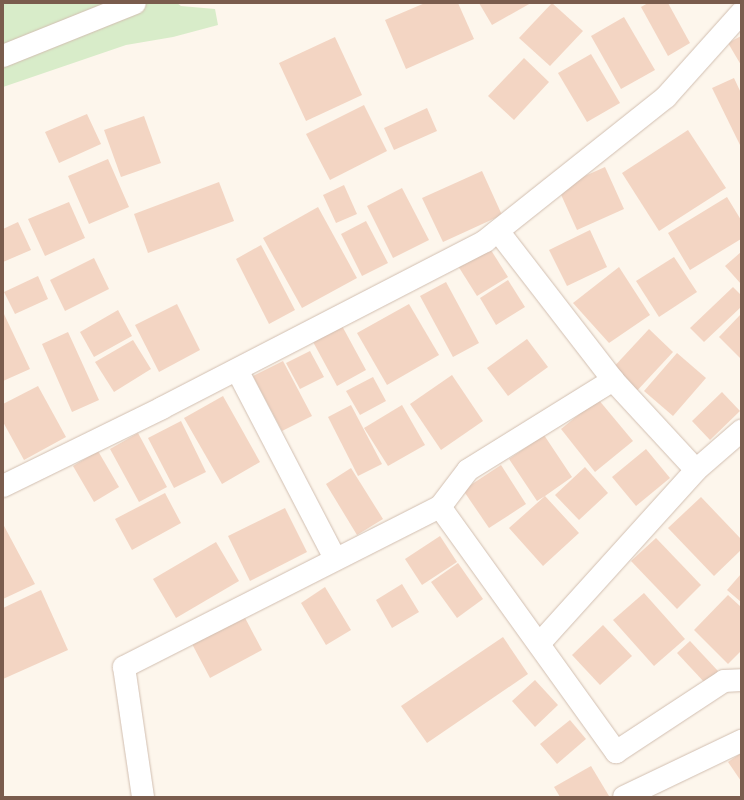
<!DOCTYPE html>
<style>
body{margin:0}
#map{position:relative;width:744px;height:800px;overflow:hidden;background:#fdf6ec;font-family:"Source Sans 3",sans-serif}
div>[style]{position:absolute}
[style*='--x']{left:calc(var(--x)*1px);top:calc(var(--y)*1px);width:calc(var(--w)*1px);rotate:calc(var(--a)*1deg)}
.green>*{inset:0;background:#d8ecc9}
.building>*{inset:0;background:#f3d5c3}
.roads{filter:drop-shadow(0 0 1px #d1beb0) drop-shadow(0 0 1px #d1beb0)}
.minor>*{height:22px;margin:-11px;padding:0 11px;transform-origin:11px;border-radius:11px;background:#fff}
span{translate:-50% -50%;white-space:nowrap;text-align:center;line-height:1.15;-webkit-text-stroke:3px #fffaf3;paint-order:stroke}
.frame{position:absolute;inset:0;border:4px solid #7a5c4d;pointer-events:none}
</style>
<div id="map">
<div class="green">
<i style="clip-path:polygon(3px 3px,177px 3px,181px 6px,215px 9px,218px 25px,173px 37px,126px 45px,3px 87px)"></i>
</div>
<div class="building">
<i style="clip-path:polygon(425px 3px,458px 3px,474px 39px,406px 69px,385px 20px)"></i>
<i style="clip-path:polygon(479px 3px,531px 3px,492px 25px)"></i>
<i style="clip-path:polygon(552px 3px,583px 31px,550px 66px,519px 38px)"></i>
<i style="clip-path:polygon(648px 3px,668px 3px,690px 43px,668px 56px,641px 7px)"></i>
<i style="clip-path:polygon(624px 17px,655px 70px,621px 89px,591px 36px)"></i>
<i style="clip-path:polygon(741px 36px,741px 65px,728px 43px)"></i>
<i style="clip-path:polygon(335px 37px,362px 95px,306px 121px,279px 63px)"></i>
<i style="clip-path:polygon(591px 54px,620px 103px,587px 122px,558px 73px)"></i>
<i style="clip-path:polygon(524px 58px,549px 82px,514px 120px,488px 96px)"></i>
<i style="clip-path:polygon(734px 78px,741px 93px,741px 147px,712px 88px)"></i>
<i style="clip-path:polygon(364px 105px,387px 151px,330px 180px,306px 134px)"></i>
<i style="clip-path:polygon(427px 108px,437px 131px,394px 150px,384px 128px)"></i>
<i style="clip-path:polygon(87px 114px,101px 144px,59px 163px,45px 132px)"></i>
<i style="clip-path:polygon(144px 116px,161px 163px,121px 177px,104px 130px)"></i>
<i style="clip-path:polygon(688px 130px,726px 188px,659px 231px,622px 173px)"></i>
<i style="clip-path:polygon(108px 159px,129px 207px,89px 224px,68px 176px)"></i>
<i style="clip-path:polygon(605px 167px,624px 209px,577px 230px,558px 188px)"></i>
<i style="clip-path:polygon(482px 171px,502px 215px,443px 242px,422px 198px)"></i>
<i style="clip-path:polygon(219px 182px,234px 221px,148px 253px,134px 214px)"></i>
<i style="clip-path:polygon(344px 185px,357px 214px,336px 223px,323px 195px)"></i>
<i style="clip-path:polygon(402px 188px,429px 240px,393px 258px,367px 206px)"></i>
<i style="clip-path:polygon(727px 197px,741px 220px,741px 239px,690px 270px,668px 233px)"></i>
<i style="clip-path:polygon(69px 202px,85px 238px,45px 256px,28px 219px)"></i>
<i style="clip-path:polygon(318px 207px,357px 278px,302px 308px,263px 238px)"></i>
<i style="clip-path:polygon(366px 221px,388px 263px,362px 276px,341px 234px)"></i>
<i style="clip-path:polygon(18px 222px,31px 250px,3px 262px,3px 229px)"></i>
<i style="clip-path:polygon(590px 230px,607px 267px,567px 286px,549px 250px)"></i>
<i style="clip-path:polygon(261px 245px,295px 310px,269px 324px,236px 259px)"></i>
<i style="clip-path:polygon(489px 247px,508px 277px,477px 296px,458px 266px)"></i>
<i style="clip-path:polygon(741px 252px,741px 284px,725px 266px)"></i>
<i style="clip-path:polygon(674px 257px,697px 292px,659px 317px,636px 281px)"></i>
<i style="clip-path:polygon(94px 258px,109px 289px,65px 311px,50px 280px)"></i>
<i style="clip-path:polygon(619px 267px,650px 315px,609px 343px,573px 303px)"></i>
<i style="clip-path:polygon(38px 276px,48px 299px,15px 314px,4px 292px)"></i>
<i style="clip-path:polygon(508px 280px,525px 307px,496px 325px,480px 298px)"></i>
<i style="clip-path:polygon(446px 282px,479px 343px,453px 357px,420px 296px)"></i>
<i style="clip-path:polygon(733px 287px,741px 295px,741px 307px,704px 342px,690px 328px)"></i>
<i style="clip-path:polygon(177px 304px,200px 350px,159px 372px,135px 325px)"></i>
<i style="clip-path:polygon(409px 304px,439px 355px,387px 385px,357px 333px)"></i>
<i style="clip-path:polygon(118px 310px,132px 336px,94px 357px,80px 332px)"></i>
<i style="clip-path:polygon(3px 312px,30px 369px,3px 381px)"></i>
<i style="clip-path:polygon(741px 314px,741px 359px,719px 337px)"></i>
<i style="clip-path:polygon(341px 324px,366px 370px,337px 386px,312px 340px)"></i>
<i style="clip-path:polygon(649px 329px,673px 352px,634px 394px,610px 371px)"></i>
<i style="clip-path:polygon(68px 332px,99px 400px,72px 412px,42px 344px)"></i>
<i style="clip-path:polygon(527px 339px,548px 367px,508px 396px,487px 368px)"></i>
<i style="clip-path:polygon(133px 340px,151px 369px,114px 392px,95px 362px)"></i>
<i style="clip-path:polygon(310px 351px,324px 377px,300px 389px,286px 363px)"></i>
<i style="clip-path:polygon(677px 353px,706px 378px,673px 416px,644px 391px)"></i>
<i style="clip-path:polygon(283px 361px,312px 416px,282px 431px,253px 376px)"></i>
<i style="clip-path:polygon(452px 375px,483px 421px,441px 450px,410px 404px)"></i>
<i style="clip-path:polygon(373px 377px,386px 401px,360px 415px,346px 391px)"></i>
<i style="clip-path:polygon(38px 386px,66px 437px,24px 460px,3px 422px,3px 404px)"></i>
<i style="clip-path:polygon(722px 392px,740px 411px,710px 440px,692px 421px)"></i>
<i style="clip-path:polygon(223px 396px,260px 462px,222px 484px,184px 418px)"></i>
<i style="clip-path:polygon(598px 399px,633px 441px,595px 472px,561px 429px)"></i>
<i style="clip-path:polygon(351px 405px,382px 464px,358px 476px,328px 417px)"></i>
<i style="clip-path:polygon(402px 405px,425px 445px,388px 466px,364px 428px)"></i>
<i style="clip-path:polygon(181px 421px,206px 472px,174px 488px,148px 438px)"></i>
<i style="clip-path:polygon(138px 433px,167px 487px,139px 502px,110px 449px)"></i>
<i style="clip-path:polygon(544px 435px,572px 477px,545px 496px,579px 533px,543px 566px,509px 528px,545px 496px,537px 501px,509px 459px)"></i>
<i style="clip-path:polygon(646px 449px,670px 478px,636px 506px,612px 477px)"></i>
<i style="clip-path:polygon(98px 451px,119px 487px,94px 502px,73px 466px)"></i>
<i style="clip-path:polygon(501px 465px,526px 504px,489px 528px,463px 490px)"></i>
<i style="clip-path:polygon(585px 467px,608px 493px,579px 520px,555px 495px)"></i>
<i style="clip-path:polygon(351px 468px,383px 519px,357px 535px,326px 484px)"></i>
<i style="clip-path:polygon(165px 493px,181px 523px,132px 550px,115px 519px)"></i>
<i style="clip-path:polygon(701px 497px,741px 539px,741px 550px,714px 576px,668px 528px)"></i>
<i style="clip-path:polygon(285px 508px,307px 552px,250px 581px,228px 536px)"></i>
<i style="clip-path:polygon(3px 524px,35px 584px,3px 599px)"></i>
<i style="clip-path:polygon(440px 536px,457px 562px,422px 585px,405px 559px)"></i>
<i style="clip-path:polygon(656px 538px,701px 585px,677px 609px,631px 561px)"></i>
<i style="clip-path:polygon(216px 542px,239px 581px,176px 618px,153px 579px)"></i>
<i style="clip-path:polygon(458px 563px,483px 599px,457px 618px,431px 582px)"></i>
<i style="clip-path:polygon(741px 574px,741px 602px,727px 590px)"></i>
<i style="clip-path:polygon(402px 584px,419px 612px,392px 628px,376px 600px)"></i>
<i style="clip-path:polygon(325px 587px,351px 630px,326px 645px,301px 603px)"></i>
<i style="clip-path:polygon(41px 590px,68px 650px,3px 679px,3px 608px)"></i>
<i style="clip-path:polygon(644px 593px,685px 639px,654px 666px,613px 620px)"></i>
<i style="clip-path:polygon(728px 595px,741px 607px,741px 651px,728px 664px,694px 630px)"></i>
<i style="clip-path:polygon(243px 614px,262px 650px,210px 678px,191px 642px)"></i>
<i style="clip-path:polygon(603px 625px,632px 656px,600px 685px,572px 655px)"></i>
<i style="clip-path:polygon(503px 637px,528px 674px,427px 743px,401px 706px)"></i>
<i style="clip-path:polygon(690px 641px,718px 671px,705px 683px,677px 653px)"></i>
<i style="clip-path:polygon(535px 680px,558px 705px,535px 727px,512px 701px)"></i>
<i style="clip-path:polygon(570px 720px,586px 739px,557px 764px,540px 744px)"></i>
<i style="clip-path:polygon(741px 753px,741px 781px,728px 762px)"></i>
<i style="clip-path:polygon(591px 766px,609px 796px,560px 797px,554px 787px)"></i>
</div>
<div class="roads">
<div class="minor">
<i style="--x:3;--y:56;--w:142;--a:-21.9"></i>
<i style="--x:498;--y:231;--w:188;--a:52.3"></i>
<i style="--x:613;--y:380;--w:122;--a:47.3"></i>
<i style="--x:237;--y:370;--w:212;--a:62.5"></i>
<i style="--x:3;--y:486;--w:177;--a:-26.1"></i>
<i style="--x:162;--y:408;--w:364;--a:-27.3"></i>
<i style="--x:485;--y:241;--w:231;--a:-38.5"></i>
<i style="--x:666;--y:97;--w:113;--a:-48.2"></i>
<i style="--x:440;--y:507;--w:302;--a:54.3"></i>
<i style="--x:616;--y:752;--w:129;--a:-33.3"></i>
<i style="--x:724;--y:681;--w:17;--a:-3"></i>
<i style="--x:539;--y:644;--w:234;--a:-47.9"></i>
<i style="--x:696;--y:470;--w:60;--a:-40.9"></i>
<i style="--x:143;--y:797;--w:131;--a:-98.3"></i>
<i style="--x:124;--y:667;--w:354;--a:-26.9"></i>
<i style="--x:440;--y:507;--w:46;--a:-52.9"></i>
<i style="--x:468;--y:470;--w:171;--a:-31.8"></i>
<i style="--x:624;--y:797;--w:130;--a:-25.6"></i>
</div>
</div>
<div class="frame"></div>
</div>
